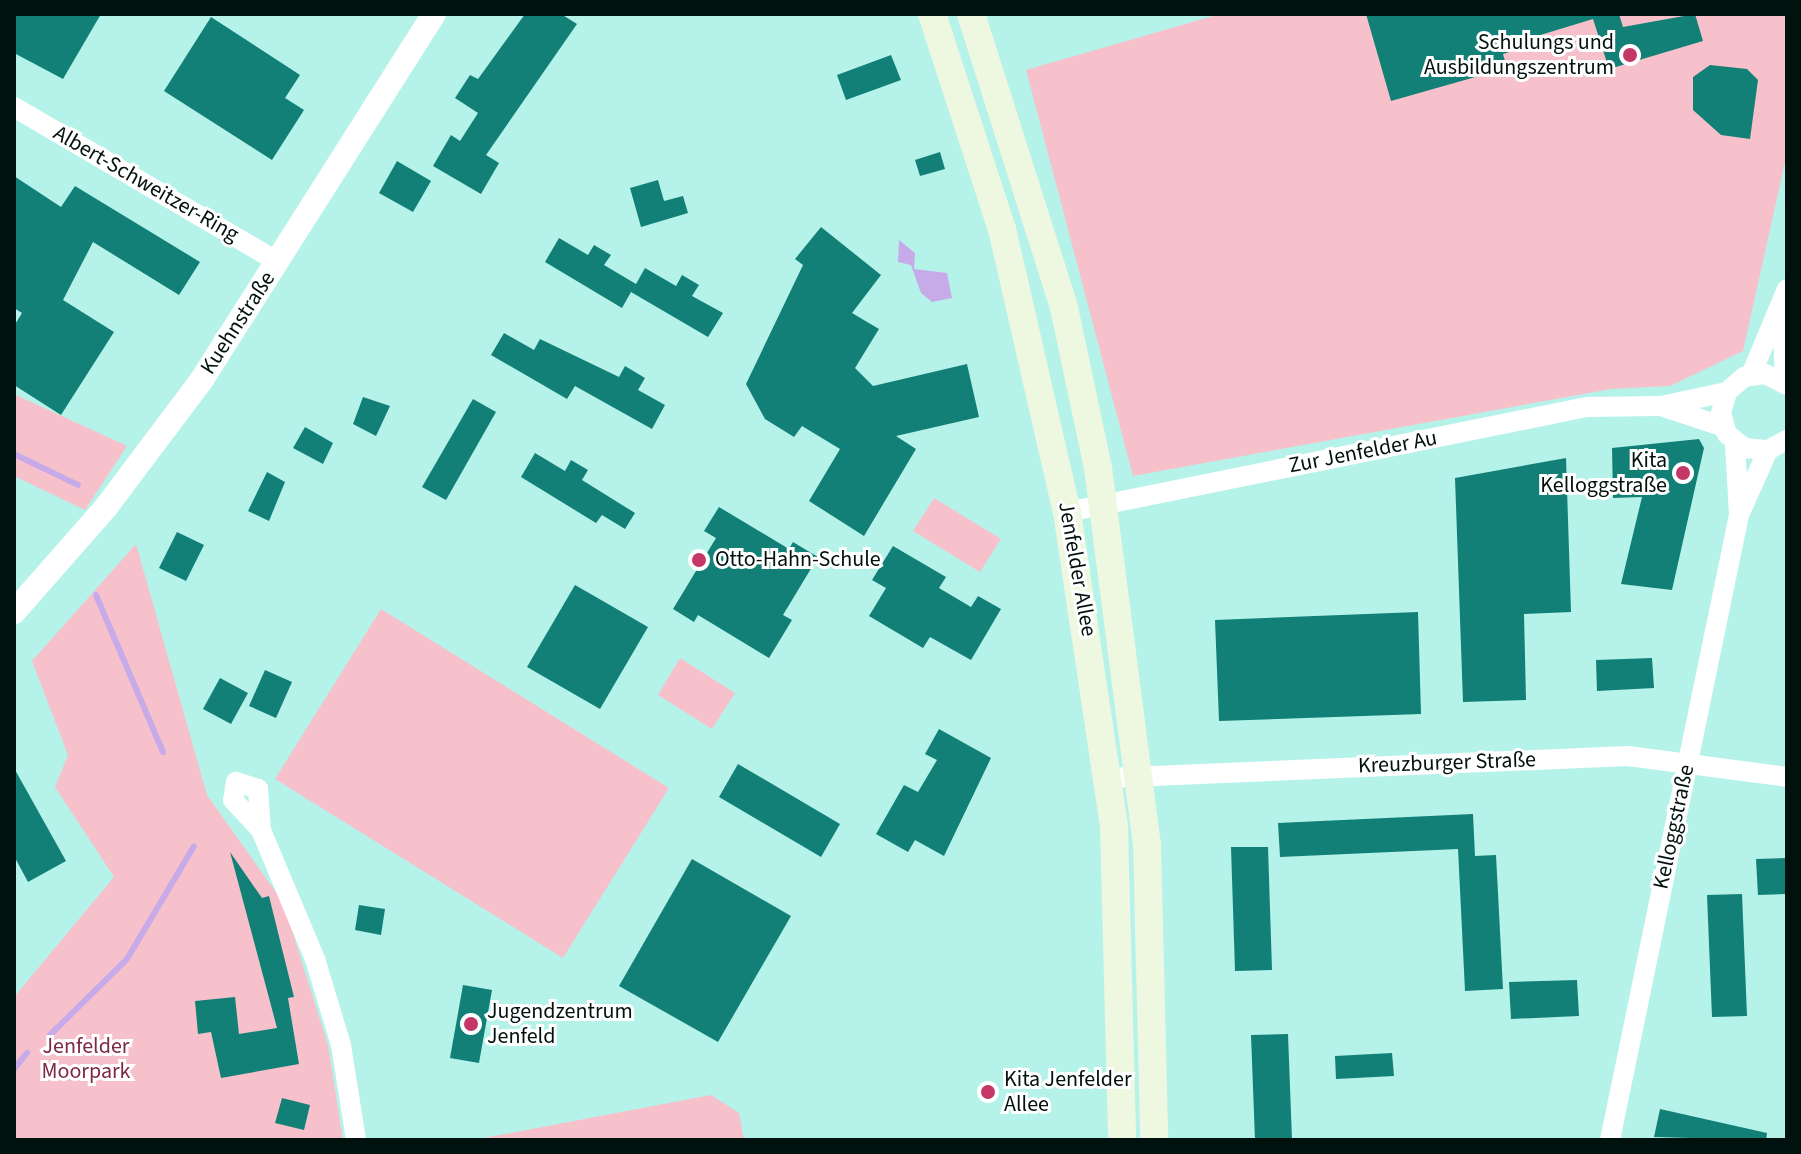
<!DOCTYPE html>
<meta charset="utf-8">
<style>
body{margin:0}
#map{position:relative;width:1801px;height:1154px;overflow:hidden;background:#b5f2ea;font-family:"Source Sans 3",sans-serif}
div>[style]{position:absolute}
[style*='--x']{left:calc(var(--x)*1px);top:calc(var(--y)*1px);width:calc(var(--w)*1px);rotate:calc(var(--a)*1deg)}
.green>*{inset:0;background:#f7c1cb}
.water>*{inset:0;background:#c7abe9}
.stream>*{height:6px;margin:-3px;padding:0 3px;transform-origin:3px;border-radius:3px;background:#c7abe9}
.building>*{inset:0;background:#128076}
.minor>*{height:20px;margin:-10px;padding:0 10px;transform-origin:10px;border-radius:10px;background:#fff}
.tertiary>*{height:24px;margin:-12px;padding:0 12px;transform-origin:12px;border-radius:12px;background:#fff}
.secondary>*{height:28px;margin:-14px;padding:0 14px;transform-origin:14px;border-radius:14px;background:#eef7df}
.dots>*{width:22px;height:22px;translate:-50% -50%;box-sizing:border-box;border:4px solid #fff;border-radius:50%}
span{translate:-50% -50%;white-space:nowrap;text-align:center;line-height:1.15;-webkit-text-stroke:6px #fff;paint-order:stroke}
.poi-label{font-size:22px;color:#00110e}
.right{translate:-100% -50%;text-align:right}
.left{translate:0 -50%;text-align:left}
.street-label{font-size:22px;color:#00110e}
.park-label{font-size:22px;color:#7e2842}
.frame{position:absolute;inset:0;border:16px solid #00110e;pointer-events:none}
</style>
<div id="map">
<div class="green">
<i style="clip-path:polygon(1220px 14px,1787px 14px,1787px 153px,1743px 351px,1670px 386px,1611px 389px,1133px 476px,1026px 70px)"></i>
<i style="clip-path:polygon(14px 394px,127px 446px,85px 510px,14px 476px)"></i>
<i style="clip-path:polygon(934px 498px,1001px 539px,980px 572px,913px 531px)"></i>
<i style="clip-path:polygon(136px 544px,207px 795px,283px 902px,328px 1045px,343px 1140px,14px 1140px,14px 997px,114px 877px,55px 787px,68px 755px,32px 661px)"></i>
<i style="clip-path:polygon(381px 609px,669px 788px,563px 958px,275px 779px)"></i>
<i style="clip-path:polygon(680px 658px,735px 693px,712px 729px,658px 695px)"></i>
<i style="clip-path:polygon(711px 1095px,739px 1113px,744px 1140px,473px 1140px)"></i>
</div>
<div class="water">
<i style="clip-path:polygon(899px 240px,915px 253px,914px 269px,947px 273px,952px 298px,932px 302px,921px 293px,911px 265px,898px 262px)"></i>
</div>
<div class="stream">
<i style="--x:14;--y:454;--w:71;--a:25.8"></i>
<i style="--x:96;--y:595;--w:171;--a:66.9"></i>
<i style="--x:50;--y:1035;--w:108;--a:-44.6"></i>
<i style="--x:127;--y:959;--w:131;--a:-59.3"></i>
<i style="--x:14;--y:1069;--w:21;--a:-51"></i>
</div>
<div class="building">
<i style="clip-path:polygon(14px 14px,101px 14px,63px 79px,14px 53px)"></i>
<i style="clip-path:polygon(525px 14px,561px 14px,577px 24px,486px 155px,499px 163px,481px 194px,433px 166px,451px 135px,460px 141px,478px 113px,455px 98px,470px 75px,478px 79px)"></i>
<i style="clip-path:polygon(1366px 14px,1619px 14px,1623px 27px,1695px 14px,1703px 41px,1609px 69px,1593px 19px,1517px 42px,1519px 49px,1503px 54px,1507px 68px,1391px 101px)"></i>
<i style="clip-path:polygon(211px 17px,300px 75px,285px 98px,304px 110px,272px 160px,164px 91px)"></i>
<i style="clip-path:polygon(891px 55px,901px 80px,846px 100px,837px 75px)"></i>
<i style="clip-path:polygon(1710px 65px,1747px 69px,1758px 80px,1750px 139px,1721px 135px,1693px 110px,1693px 77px)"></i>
<i style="clip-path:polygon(940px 152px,945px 169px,920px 176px,915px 160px)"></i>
<i style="clip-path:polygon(397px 161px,431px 181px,413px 212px,379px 193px)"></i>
<i style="clip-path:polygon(14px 176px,61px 207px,75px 186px,200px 262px,179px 295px,93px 242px,63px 300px,114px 332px,61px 415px,14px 385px,14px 326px,22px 313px,14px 308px)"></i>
<i style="clip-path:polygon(658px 180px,664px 201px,683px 196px,688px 213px,641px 227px,630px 188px)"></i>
<i style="clip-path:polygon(821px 227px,881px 275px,852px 313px,879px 329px,855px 368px,873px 386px,967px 364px,979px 417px,896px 436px,916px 449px,864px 536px,809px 501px,840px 449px,802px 426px,794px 437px,765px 419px,746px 384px,803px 265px,795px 259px)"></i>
<i style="clip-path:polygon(559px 238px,588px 255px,594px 245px,611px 255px,604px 265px,636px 284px,645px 268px,676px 286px,682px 275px,699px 285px,692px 296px,723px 313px,708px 337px,631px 292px,622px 308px,545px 262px)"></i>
<i style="clip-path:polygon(504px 333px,534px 350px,540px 339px,619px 377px,625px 366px,645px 378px,638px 390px,665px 405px,652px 429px,575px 386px,567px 399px,491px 355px)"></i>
<i style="clip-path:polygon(363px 397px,390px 406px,376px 436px,353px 424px)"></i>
<i style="clip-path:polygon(473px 399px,496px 412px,446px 500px,422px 487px)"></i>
<i style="clip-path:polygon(305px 427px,333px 443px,323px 464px,293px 448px)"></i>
<i style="clip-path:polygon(1699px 439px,1704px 448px,1672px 590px,1621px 584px,1642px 497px,1613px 498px,1612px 448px)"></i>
<i style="clip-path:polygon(535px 453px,565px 471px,571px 460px,588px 470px,582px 480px,635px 513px,625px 529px,602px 515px,596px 523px,521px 477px)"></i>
<i style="clip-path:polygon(1566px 458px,1571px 612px,1524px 614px,1526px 700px,1463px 702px,1455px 478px)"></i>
<i style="clip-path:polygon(267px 472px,285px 482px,269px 521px,248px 511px)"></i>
<i style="clip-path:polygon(719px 507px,789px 549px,793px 542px,818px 557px,783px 615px,792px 620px,769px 658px,698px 615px,694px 622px,673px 609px,716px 538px,704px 531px)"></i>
<i style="clip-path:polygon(177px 532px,204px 545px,186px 581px,159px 568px)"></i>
<i style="clip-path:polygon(893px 546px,946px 577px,939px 588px,971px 607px,978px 596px,1001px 609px,971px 660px,930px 637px,923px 648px,869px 616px,886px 588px,872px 580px)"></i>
<i style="clip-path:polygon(575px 585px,648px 627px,600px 709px,527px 667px)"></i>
<i style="clip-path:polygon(1418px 612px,1421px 714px,1219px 721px,1215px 620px)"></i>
<i style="clip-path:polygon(1652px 658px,1654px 688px,1597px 691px,1596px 660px)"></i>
<i style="clip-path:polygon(265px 670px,292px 682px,276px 718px,249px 706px)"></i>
<i style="clip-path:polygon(220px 678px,248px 693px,231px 724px,203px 709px)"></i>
<i style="clip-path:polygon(939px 729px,991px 758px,944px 856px,915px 840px,908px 852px,876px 834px,904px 785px,918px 792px,937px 760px,925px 754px)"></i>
<i style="clip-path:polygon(738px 764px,840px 824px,821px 857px,719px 797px)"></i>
<i style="clip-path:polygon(14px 768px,66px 861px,28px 882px,14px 856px)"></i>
<i style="clip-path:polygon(1473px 814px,1475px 856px,1496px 855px,1503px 989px,1465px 991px,1458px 849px,1280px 857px,1278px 823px)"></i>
<i style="clip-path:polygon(1231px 847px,1268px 847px,1272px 970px,1235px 971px)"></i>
<i style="clip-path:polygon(230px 852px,262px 898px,269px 896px,294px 997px,288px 998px,299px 1064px,221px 1078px,211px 1032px,198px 1034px,195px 1001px,235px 997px,239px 1034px,277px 1028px)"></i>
<i style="clip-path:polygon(1787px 858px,1787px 894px,1758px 895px,1756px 859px)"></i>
<i style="clip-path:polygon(692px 859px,791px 916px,718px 1042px,619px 986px)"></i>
<i style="clip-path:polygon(1742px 894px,1747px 1016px,1712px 1017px,1707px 895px)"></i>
<i style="clip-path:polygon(359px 905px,385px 909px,381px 935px,355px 930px)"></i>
<i style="clip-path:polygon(1577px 980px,1579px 1016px,1511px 1019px,1509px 982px)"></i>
<i style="clip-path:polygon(463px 985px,492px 990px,479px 1063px,450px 1058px)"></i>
<i style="clip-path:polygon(1288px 1034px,1292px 1140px,1255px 1140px,1251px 1035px)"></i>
<i style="clip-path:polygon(1392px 1053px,1394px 1076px,1336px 1079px,1335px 1056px)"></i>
<i style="clip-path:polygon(282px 1098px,310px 1105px,304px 1130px,275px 1123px)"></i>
<i style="clip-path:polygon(1660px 1109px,1767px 1133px,1766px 1140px,1654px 1137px)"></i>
</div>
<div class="minor">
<i style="--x:14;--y:107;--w:306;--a:30.4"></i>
<i style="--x:1782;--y:313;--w:70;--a:87.5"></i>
<i style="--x:1751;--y:375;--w:93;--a:-67.3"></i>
<i style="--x:1787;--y:385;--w:25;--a:-153"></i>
<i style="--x:1765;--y:374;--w:21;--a:172"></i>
<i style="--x:1744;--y:377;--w:23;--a:139"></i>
<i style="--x:1727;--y:392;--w:22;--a:106"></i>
<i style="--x:1721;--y:413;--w:22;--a:74"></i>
<i style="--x:1727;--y:434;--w:22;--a:39"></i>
<i style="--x:1744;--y:448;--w:24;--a:5"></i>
<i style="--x:1768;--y:450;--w:21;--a:-28"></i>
<i style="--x:1661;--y:406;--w:66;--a:18.4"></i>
<i style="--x:1067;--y:512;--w:530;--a:-11.42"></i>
<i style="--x:1587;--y:407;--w:74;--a:-0.8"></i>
<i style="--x:1661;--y:406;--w:67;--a:-12"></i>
<i style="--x:1739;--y:515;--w:71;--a:-66"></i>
<i style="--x:1106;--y:778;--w:522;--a:-2.41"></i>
<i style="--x:1628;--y:756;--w:160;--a:7.5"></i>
<i style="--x:261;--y:830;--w:41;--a:-94.2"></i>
<i style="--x:258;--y:789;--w:23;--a:-162"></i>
<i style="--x:236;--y:782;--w:18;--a:99"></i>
<i style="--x:233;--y:800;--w:41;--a:47"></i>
<i style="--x:261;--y:830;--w:140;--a:67.3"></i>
<i style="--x:315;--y:959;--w:90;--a:73.2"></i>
<i style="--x:341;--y:1045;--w:96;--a:81"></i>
<i style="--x:1610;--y:1140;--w:638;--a:-78.34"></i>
<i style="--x:1739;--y:515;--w:72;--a:-93.2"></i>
</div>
<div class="tertiary">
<i style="--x:14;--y:612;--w:141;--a:-48.7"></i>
<i style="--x:107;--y:506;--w:156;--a:-53.1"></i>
<i style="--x:201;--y:381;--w:435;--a:-57.6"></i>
</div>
<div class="secondary">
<i style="--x:932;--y:14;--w:226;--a:72"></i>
<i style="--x:1002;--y:229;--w:290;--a:77.1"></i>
<i style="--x:1067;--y:512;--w:318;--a:81.5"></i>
<i style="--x:1114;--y:827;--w:313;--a:88.5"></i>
<i style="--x:971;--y:14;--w:308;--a:72.4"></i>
<i style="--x:1064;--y:308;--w:164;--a:78"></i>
<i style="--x:1098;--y:468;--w:378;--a:82.6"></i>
<i style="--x:1147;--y:843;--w:297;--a:88.6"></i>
</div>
<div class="dots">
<i style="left:1630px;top:55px;background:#c43766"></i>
<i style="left:1683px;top:473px;background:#c43766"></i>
<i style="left:699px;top:560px;background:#c43766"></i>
<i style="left:471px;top:1024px;background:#c43766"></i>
<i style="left:988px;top:1092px;background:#c43766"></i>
</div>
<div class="poi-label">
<span class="right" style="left:1614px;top:55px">Schulungs und<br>Ausbildungszentrum</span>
<span class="right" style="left:1667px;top:473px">Kita<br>Kelloggstraße</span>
<span class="left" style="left:715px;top:560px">Otto-Hahn-Schule</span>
<span class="left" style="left:487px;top:1024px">Jugendzentrum<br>Jenfeld</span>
<span class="left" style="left:1004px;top:1092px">Kita Jenfelder<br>Allee</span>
</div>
<div class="street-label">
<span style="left:146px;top:184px;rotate:30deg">Albert-Schweitzer-Ring</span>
<span style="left:238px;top:323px;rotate:-57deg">Kuehnstraße</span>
<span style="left:1363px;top:452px;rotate:-11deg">Zur Jenfelder Au</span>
<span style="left:1077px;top:569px;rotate:80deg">Jenfelder Allee</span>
<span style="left:1447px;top:763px;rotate:-2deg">Kreuzburger Straße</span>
<span style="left:1674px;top:827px;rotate:-78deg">Kelloggstraße</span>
</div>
<div class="park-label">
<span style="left:86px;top:1059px">Jenfelder<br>Moorpark</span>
</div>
<div class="frame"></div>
</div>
